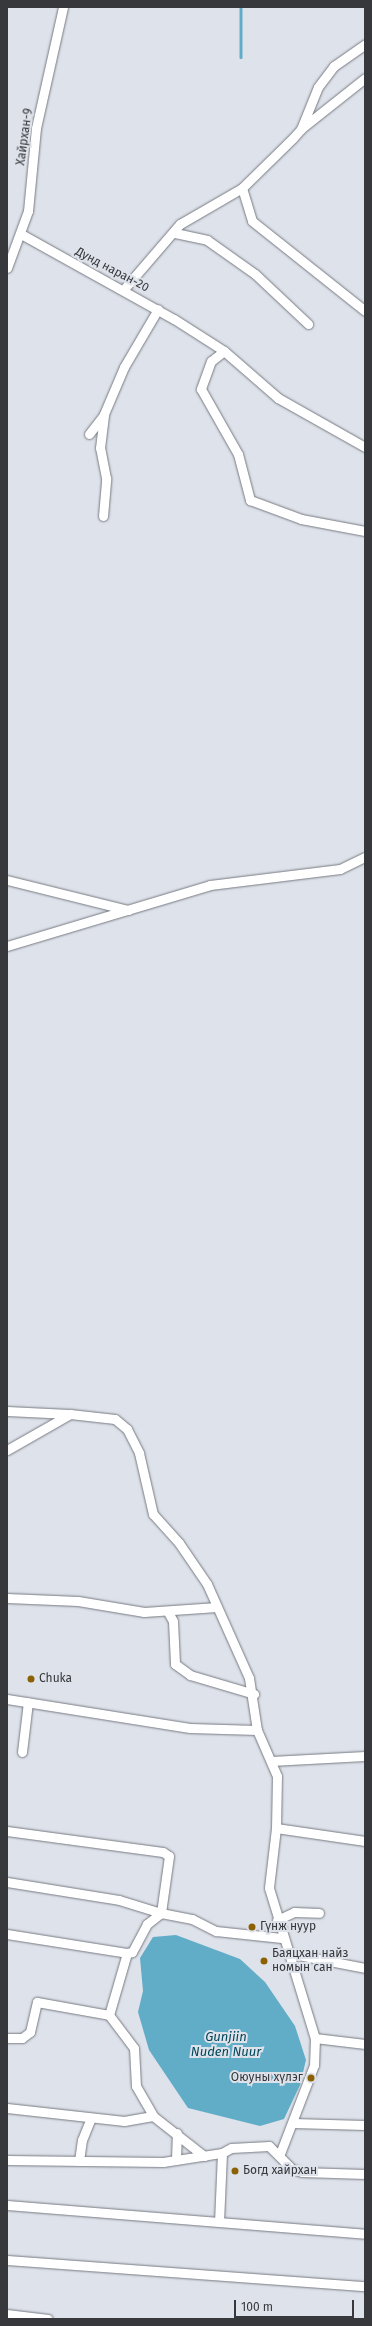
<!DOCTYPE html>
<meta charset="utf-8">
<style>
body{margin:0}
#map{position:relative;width:372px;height:2326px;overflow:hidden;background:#dee2ea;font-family:"Fira Sans",sans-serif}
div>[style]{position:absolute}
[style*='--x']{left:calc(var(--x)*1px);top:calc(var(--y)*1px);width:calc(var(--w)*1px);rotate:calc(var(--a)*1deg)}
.water>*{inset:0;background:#61adc7}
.stream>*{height:2.5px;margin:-1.25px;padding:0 1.25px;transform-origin:1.25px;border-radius:1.25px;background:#61adc7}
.roads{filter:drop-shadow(0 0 1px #777a82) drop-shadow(0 0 1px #777a82)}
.minor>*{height:9px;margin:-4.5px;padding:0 4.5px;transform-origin:4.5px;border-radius:4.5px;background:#fff}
.dots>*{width:11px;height:11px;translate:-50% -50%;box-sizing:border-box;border:2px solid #dee2ea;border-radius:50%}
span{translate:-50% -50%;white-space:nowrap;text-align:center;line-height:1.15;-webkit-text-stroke:4px #dee2ea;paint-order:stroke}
.street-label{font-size:12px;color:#36383b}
.poi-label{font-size:12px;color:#36383b}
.left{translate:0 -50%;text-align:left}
.right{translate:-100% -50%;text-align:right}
.water-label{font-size:13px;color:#004659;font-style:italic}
.frame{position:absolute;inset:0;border:8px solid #36383b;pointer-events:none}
.scale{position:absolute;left:234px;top:2300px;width:120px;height:18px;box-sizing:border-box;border:2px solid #36383b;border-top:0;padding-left:5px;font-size:12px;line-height:14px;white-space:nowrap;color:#36383b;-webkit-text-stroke:3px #dee2ea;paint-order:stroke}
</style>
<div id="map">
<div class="water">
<i style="clip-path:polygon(176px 1935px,240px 1959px,265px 1982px,295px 2026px,306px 2060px,300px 2085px,284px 2119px,260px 2126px,188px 2108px,149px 2050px,138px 2012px,143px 1991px,140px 1958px,153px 1937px)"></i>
</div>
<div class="stream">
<i style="--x:241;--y:7;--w:50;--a:90"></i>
</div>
<div class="roads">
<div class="minor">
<i style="--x:302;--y:128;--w:80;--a:-38.4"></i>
<i style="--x:242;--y:188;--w:34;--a:73"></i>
<i style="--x:252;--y:221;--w:144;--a:38.5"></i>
<i style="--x:175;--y:233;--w:33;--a:12"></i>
<i style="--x:207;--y:240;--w:59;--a:35.3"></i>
<i style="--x:255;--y:274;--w:73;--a:43.3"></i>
<i style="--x:21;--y:234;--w:175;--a:29.1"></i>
<i style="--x:174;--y:319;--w:59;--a:32.6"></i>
<i style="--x:224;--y:351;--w:72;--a:41"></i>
<i style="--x:278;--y:398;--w:100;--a:29.4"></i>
<i style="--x:7;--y:268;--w:61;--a:-69.8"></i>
<i style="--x:28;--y:211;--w:83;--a:-84.5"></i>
<i style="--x:36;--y:128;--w:124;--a:-77.4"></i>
<i style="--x:124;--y:289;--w:86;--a:-49.3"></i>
<i style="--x:180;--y:224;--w:72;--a:-30.1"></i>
<i style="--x:242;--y:188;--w:71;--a:-44.4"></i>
<i style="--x:293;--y:138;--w:12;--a:-48"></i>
<i style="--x:301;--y:129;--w:45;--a:-68"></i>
<i style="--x:318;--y:87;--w:26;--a:-53"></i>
<i style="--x:334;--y:66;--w:38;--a:-35"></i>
<i style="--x:224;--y:351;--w:16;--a:142"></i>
<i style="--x:211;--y:361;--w:30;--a:110"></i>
<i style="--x:201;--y:389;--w:75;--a:60.4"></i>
<i style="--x:238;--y:454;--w:48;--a:75.4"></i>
<i style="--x:250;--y:500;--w:54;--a:20.4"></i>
<i style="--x:301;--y:519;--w:65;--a:10.6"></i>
<i style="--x:89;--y:434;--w:23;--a:-52"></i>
<i style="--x:103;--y:516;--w:38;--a:-85"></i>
<i style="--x:106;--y:478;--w:31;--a:-101"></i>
<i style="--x:100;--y:448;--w:34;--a:-83"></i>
<i style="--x:104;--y:414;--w:51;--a:-66.9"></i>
<i style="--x:124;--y:367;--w:67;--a:-59.6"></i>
<i style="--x:7;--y:880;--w:125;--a:13.9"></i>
<i style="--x:7;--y:946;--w:212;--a:-16.7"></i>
<i style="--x:210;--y:885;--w:131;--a:-7"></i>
<i style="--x:340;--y:869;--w:28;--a:-26"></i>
<i style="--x:7;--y:1411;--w:62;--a:2.8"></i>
<i style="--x:7;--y:1450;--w:73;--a:-29.7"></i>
<i style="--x:70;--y:1414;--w:45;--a:6.3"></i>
<i style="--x:115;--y:1419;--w:16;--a:40"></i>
<i style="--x:127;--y:1429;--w:27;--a:63"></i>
<i style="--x:139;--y:1453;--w:63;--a:77.1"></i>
<i style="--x:153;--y:1514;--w:39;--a:48"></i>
<i style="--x:179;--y:1543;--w:50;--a:55.7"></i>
<i style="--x:207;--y:1584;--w:103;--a:65.9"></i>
<i style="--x:249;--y:1678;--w:53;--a:81.3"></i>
<i style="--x:7;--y:1598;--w:71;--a:2.4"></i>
<i style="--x:78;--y:1601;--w:67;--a:9.5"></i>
<i style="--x:144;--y:1612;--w:73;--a:-3.9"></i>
<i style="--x:168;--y:1612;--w:10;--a:61"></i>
<i style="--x:173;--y:1621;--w:43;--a:87.3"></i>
<i style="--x:175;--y:1664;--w:19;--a:36"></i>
<i style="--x:190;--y:1675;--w:67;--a:16.5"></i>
<i style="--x:7;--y:1699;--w:185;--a:9"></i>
<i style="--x:190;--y:1728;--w:67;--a:1.7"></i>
<i style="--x:257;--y:1730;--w:50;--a:66.5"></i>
<i style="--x:277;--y:1776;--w:52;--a:91.1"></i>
<i style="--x:276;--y:1828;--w:60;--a:96.7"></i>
<i style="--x:269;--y:1888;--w:157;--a:73"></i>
<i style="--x:315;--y:2038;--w:27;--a:92"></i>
<i style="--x:314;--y:2065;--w:97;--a:111"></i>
<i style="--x:22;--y:1752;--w:50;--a:-83.2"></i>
<i style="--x:271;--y:1761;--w:94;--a:-3"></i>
<i style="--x:276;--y:1828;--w:90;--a:8.3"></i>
<i style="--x:7;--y:1831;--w:157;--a:7.7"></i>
<i style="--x:163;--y:1852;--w:7;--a:34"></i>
<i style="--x:169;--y:1856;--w:58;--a:98"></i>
<i style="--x:161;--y:1913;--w:32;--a:11"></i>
<i style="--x:192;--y:1919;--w:27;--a:27"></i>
<i style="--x:216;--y:1931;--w:66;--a:6.1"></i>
<i style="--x:7;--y:1882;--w:113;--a:9.1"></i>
<i style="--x:119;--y:1900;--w:44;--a:17.2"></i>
<i style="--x:161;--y:1913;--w:18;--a:142"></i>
<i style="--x:147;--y:1924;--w:32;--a:118"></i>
<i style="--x:132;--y:1952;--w:5;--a:169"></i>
<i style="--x:127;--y:1953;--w:65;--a:106.2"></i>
<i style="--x:277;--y:1920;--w:19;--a:-25"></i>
<i style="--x:294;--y:1912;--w:25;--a:2"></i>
<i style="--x:7;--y:1934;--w:121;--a:9"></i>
<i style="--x:288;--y:1953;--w:78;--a:11"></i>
<i style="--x:7;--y:2038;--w:15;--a:0"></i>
<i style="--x:22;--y:2038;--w:10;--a:-37"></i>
<i style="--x:30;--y:2032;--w:31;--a:-77"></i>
<i style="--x:37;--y:2002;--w:73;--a:10.2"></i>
<i style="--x:109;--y:2015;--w:41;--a:52.9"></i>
<i style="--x:134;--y:2048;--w:38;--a:87"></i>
<i style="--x:136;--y:2086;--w:34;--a:60"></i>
<i style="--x:315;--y:2038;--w:50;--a:6.8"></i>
<i style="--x:7;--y:2108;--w:118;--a:6.3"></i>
<i style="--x:124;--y:2121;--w:29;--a:-10"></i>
<i style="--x:153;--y:2116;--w:65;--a:38.1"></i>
<i style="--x:293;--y:2123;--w:72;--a:1.6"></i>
<i style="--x:7;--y:2160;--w:156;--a:0.7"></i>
<i style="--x:163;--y:2162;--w:60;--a:-8.7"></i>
<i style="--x:222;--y:2153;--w:10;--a:-29"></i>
<i style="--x:231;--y:2148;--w:38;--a:-3"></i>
<i style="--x:269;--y:2146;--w:33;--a:45"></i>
<i style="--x:292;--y:2169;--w:10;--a:17"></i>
<i style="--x:302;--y:2172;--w:63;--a:1.8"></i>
<i style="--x:176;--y:2160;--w:27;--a:-88"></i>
<i style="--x:79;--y:2161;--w:21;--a:-82"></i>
<i style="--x:82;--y:2140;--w:24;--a:-68"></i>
<i style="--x:7;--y:2205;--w:359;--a:4.6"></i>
<i style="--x:219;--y:2222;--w:69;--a:-87.5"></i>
<i style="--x:7;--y:2260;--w:359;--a:4.2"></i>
<i style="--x:7;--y:2314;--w:41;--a:7"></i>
</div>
</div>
<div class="dots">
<i style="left:31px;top:1679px;background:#8b6103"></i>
<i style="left:252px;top:1927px;background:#8b6103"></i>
<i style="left:264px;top:1961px;background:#8b6103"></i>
<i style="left:311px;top:2078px;background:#8b6103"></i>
<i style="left:235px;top:2171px;background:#8b6103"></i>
</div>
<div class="street-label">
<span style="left:25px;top:137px;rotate:-82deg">Хайрхан-9</span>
<span style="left:112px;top:270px;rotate:28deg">Дунд наран-20</span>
</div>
<div class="poi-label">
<span class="left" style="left:39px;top:1679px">Chuka</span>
<span class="left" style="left:260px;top:1927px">Гүнж нуур</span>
<span class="left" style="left:272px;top:1961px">Баяцхан найз<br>номын сан</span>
<span class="right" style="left:303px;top:2078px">Оюуны хүлэг</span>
<span class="left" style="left:243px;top:2171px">Богд хайрхан</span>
</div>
<div class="water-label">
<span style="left:226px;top:2045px">Gunjiin<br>Nuden Nuur</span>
</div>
<div class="frame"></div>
<div class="scale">100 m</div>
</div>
